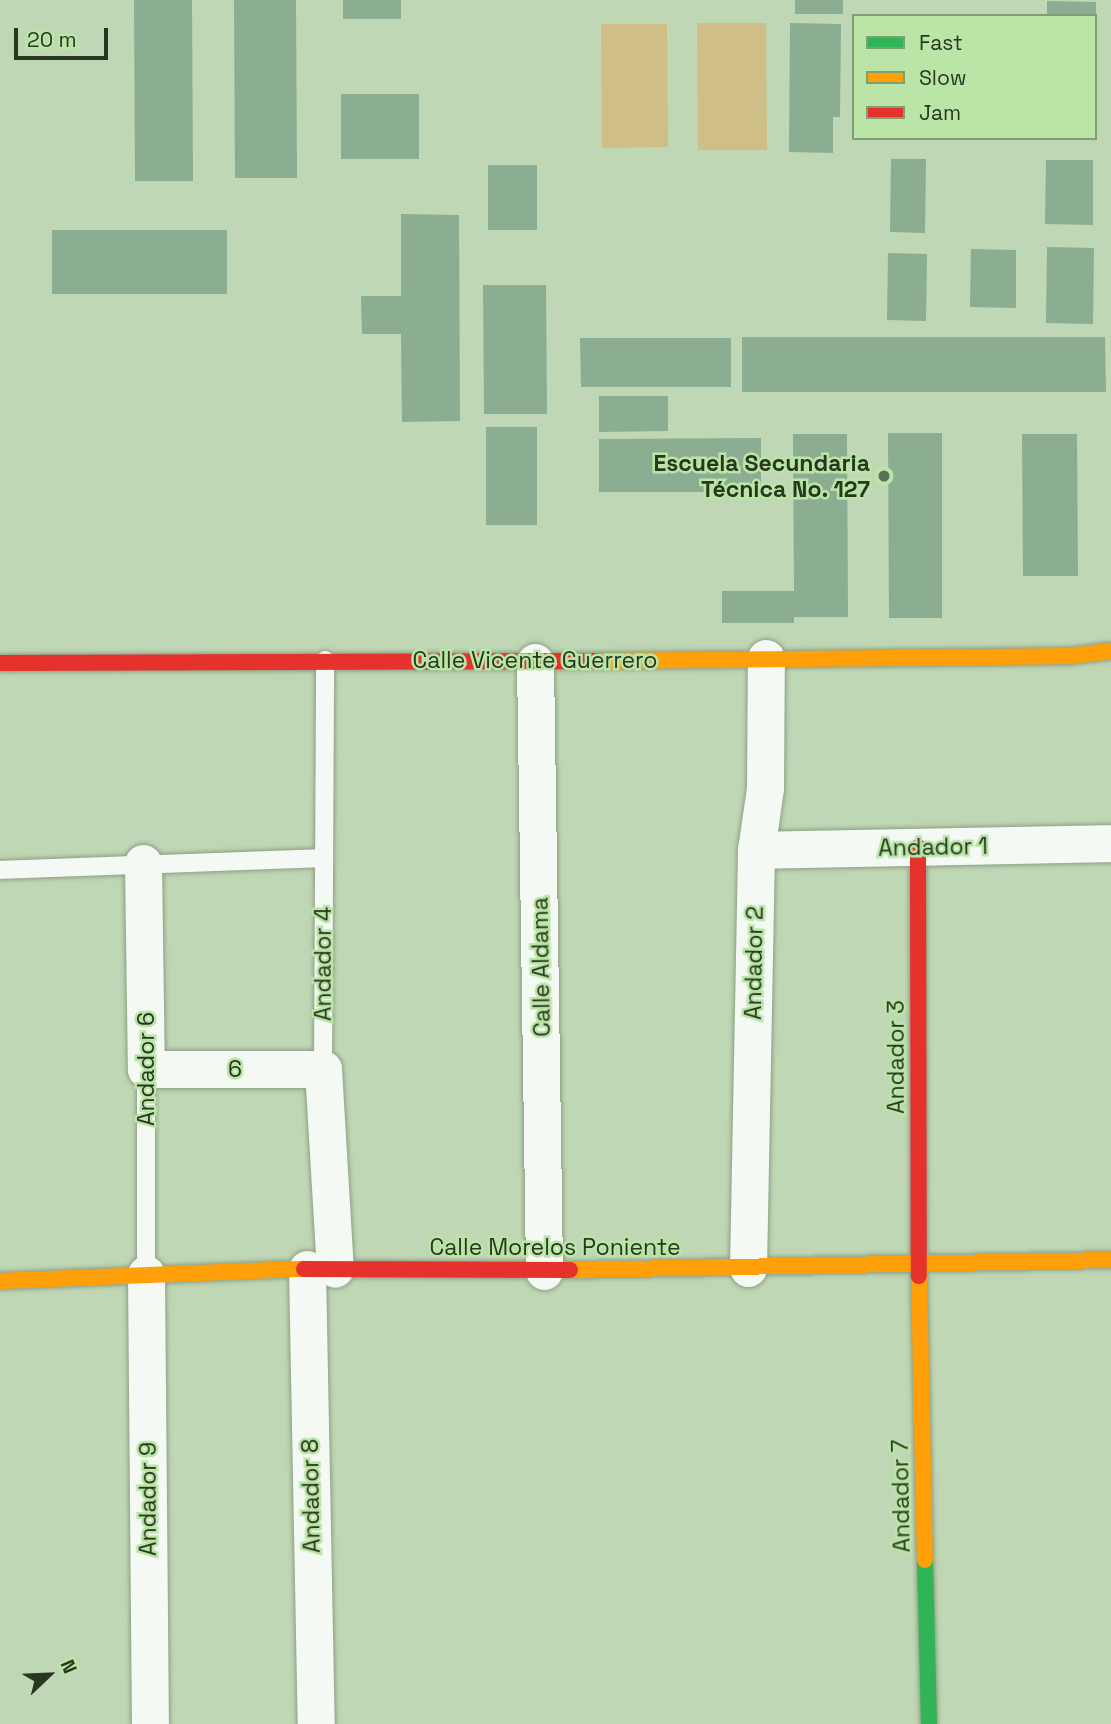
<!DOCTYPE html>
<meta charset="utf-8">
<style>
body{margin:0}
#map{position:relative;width:1111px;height:1724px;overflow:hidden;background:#bfd7b4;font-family:"Space Grotesk",sans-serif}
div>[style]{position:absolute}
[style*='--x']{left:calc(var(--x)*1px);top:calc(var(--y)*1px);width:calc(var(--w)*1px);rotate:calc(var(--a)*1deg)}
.green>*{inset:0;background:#cfbe86}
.building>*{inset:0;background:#8bad91}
.roads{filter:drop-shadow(0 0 2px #8d9f85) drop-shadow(0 0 2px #8d9f85)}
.lane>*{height:18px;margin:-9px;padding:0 9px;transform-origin:9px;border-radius:9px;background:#f5f9f4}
.street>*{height:37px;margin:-18.5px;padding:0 18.5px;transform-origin:18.5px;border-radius:18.5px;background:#f5f9f4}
.fast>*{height:16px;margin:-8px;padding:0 8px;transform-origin:8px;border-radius:8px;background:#30b455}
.slow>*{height:16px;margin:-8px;padding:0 8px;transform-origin:8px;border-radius:8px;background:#ff9f0a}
.jam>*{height:16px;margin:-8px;padding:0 8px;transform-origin:8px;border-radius:8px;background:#e5322d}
.dots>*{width:19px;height:19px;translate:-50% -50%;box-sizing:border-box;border:4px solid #bae5a6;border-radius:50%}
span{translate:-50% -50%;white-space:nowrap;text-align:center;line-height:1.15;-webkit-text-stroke:5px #bae5a6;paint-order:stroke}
.poi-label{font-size:23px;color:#27381f;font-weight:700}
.right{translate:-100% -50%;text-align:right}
.street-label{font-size:23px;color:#27381f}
.legend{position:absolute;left:852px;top:14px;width:245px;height:126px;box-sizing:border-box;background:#bae5a6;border:2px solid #7fa070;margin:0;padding:9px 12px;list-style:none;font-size:21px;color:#27381f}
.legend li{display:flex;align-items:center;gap:14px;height:35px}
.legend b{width:35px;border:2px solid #7fa070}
.north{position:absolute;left:14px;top:1640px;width:70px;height:70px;-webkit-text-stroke:5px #bae5a6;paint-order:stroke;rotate:67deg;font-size:19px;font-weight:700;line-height:28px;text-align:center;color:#27381f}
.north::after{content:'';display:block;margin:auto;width:24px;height:32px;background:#27381f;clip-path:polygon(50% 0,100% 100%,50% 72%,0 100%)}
.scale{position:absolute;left:14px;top:28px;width:94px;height:32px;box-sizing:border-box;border:4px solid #27381f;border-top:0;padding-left:9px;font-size:21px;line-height:24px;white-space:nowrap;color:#27381f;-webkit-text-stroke:5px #bae5a6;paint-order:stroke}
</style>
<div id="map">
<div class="green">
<i style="clip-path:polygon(697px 23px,766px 23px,767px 150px,698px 150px)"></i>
<i style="clip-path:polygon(601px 24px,667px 24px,668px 147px,602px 148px)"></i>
</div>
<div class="building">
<i style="clip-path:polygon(134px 0,192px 0,193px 181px,135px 181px)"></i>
<i style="clip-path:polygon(234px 0,296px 0,297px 178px,235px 178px)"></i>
<i style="clip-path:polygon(343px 0,401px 0,401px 19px,343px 19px)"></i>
<i style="clip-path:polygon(795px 0,843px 0,843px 14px,795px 14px)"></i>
<i style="clip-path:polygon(1047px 1px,1096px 2px,1096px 16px,1047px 16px)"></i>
<i style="clip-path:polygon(790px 23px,841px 24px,840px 117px,833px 117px,833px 153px,789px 152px)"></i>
<i style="clip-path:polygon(341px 94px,419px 94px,419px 159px,341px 159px)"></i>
<i style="clip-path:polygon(891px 159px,926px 159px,925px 233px,890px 232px)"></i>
<i style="clip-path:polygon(1046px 160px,1093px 160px,1093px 225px,1045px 224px)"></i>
<i style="clip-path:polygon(488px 165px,537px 165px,537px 230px,488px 230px)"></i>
<i style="clip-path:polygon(401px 214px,459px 215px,460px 421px,402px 422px,401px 334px,362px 334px,361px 296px,401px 296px)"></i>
<i style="clip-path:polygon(52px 230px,227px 230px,227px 294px,52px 294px)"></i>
<i style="clip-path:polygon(1047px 247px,1094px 248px,1093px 324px,1046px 323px)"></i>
<i style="clip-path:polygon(971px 249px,1016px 250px,1016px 308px,970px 307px)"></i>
<i style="clip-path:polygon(888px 253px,927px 254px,926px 321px,887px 320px)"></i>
<i style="clip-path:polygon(483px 285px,546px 285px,547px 414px,484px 414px)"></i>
<i style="clip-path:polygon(742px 337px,1105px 337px,1106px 392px,742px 392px)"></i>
<i style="clip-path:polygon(580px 338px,731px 338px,731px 387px,581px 387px)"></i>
<i style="clip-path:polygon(599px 396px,668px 396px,668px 431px,599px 432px)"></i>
<i style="clip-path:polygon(486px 427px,537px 427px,537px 525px,486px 525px)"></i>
<i style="clip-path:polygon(888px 433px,942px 433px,942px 618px,889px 618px)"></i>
<i style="clip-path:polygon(793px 434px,847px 434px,848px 617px,794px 617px,794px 623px,722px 623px,722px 591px,794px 591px)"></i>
<i style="clip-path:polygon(1022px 434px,1077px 434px,1078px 576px,1023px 576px)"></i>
<i style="clip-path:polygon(761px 438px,761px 492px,599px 492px,599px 439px)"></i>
</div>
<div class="roads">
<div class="lane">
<i style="--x:0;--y:870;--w:323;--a:-2.1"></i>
<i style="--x:146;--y:1069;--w:205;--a:90"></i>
<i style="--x:323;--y:1069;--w:409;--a:-89.7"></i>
</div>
<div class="street">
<i style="--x:535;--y:662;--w:609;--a:89.15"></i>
<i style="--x:756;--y:850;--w:355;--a:-1.1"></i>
<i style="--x:143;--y:863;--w:206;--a:89.2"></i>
<i style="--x:146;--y:1069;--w:177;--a:0"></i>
<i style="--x:323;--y:1069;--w:200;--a:86.6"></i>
<i style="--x:748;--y:1268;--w:418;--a:-88.9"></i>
<i style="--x:756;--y:850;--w:63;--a:-81.7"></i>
<i style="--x:765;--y:788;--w:130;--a:-89.6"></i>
<i style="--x:307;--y:1269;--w:455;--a:88.9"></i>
<i style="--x:146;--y:1274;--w:450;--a:89.5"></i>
</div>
<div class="fast">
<i style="--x:925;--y:1560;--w:164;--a:88.6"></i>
</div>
<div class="slow">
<i style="--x:597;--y:661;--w:473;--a:-0.6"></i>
<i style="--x:1070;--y:656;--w:41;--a:-7"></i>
<i style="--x:570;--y:1270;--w:541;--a:-1.06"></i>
<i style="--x:919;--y:1276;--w:284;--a:88.8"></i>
<i style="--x:0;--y:1281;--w:304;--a:-2.3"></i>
</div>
<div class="jam">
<i style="--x:0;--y:663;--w:597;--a:-0.19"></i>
<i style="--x:918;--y:847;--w:429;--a:89.9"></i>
<i style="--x:304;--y:1269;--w:266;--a:0.2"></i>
</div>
</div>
<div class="dots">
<i style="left:884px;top:476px;background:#5c7053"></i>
</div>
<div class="poi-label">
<span class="right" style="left:870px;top:476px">Escuela Secundaria<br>Técnica No. 127</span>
</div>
<div class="street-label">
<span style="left:535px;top:660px">Calle Vicente Guerrero</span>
<span style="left:933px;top:847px;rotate:-1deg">Andador 1</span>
<span style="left:754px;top:963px;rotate:-89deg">Andador 2</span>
<span style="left:323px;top:964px;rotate:-90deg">Andador 4</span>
<span style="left:541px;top:967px;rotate:-91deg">Calle Aldama</span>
<span style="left:896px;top:1057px;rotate:-90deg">Andador 3</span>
<span style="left:146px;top:1069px;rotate:-90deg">Andador 6</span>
<span style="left:235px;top:1069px">6</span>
<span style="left:555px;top:1247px">Calle Morelos Poniente</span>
<span style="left:311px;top:1496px;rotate:-91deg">Andador 8</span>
<span style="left:901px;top:1496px;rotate:-91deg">Andador 7</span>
<span style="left:148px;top:1499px;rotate:-90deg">Andador 9</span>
</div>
<ul class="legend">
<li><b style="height:9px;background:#30b455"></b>Fast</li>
<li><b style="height:9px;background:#ff9f0a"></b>Slow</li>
<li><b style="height:9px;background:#e5322d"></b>Jam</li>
</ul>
<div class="north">N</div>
<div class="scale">20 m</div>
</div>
